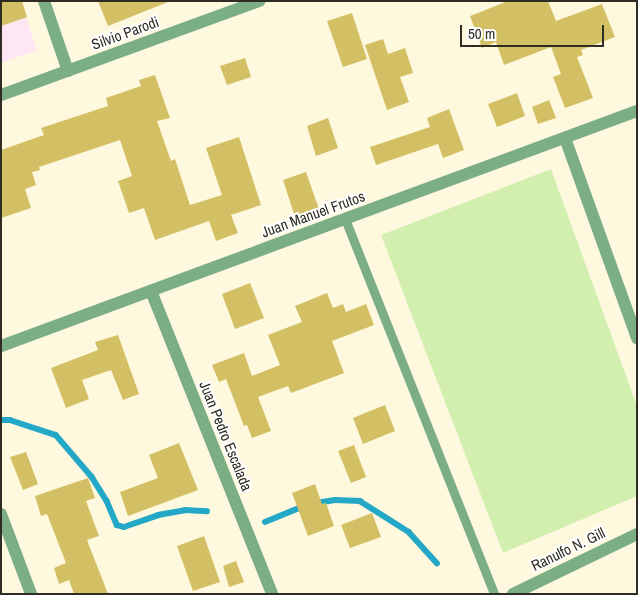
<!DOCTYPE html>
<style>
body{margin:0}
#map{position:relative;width:638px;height:595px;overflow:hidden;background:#fef8df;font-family:"Archivo Narrow",sans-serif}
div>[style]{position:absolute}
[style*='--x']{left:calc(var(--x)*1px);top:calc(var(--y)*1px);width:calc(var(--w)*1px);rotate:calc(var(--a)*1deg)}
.education>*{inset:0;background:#fee6f2}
.green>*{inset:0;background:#d2efb0}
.stream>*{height:5.5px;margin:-2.75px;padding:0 2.75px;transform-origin:2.75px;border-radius:2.75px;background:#24a8c7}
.building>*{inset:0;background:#d4c064}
.service>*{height:9px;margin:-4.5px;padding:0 4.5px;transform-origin:4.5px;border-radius:4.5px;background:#7cae86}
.minor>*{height:12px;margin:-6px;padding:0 6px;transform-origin:6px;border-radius:6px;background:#7cae86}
span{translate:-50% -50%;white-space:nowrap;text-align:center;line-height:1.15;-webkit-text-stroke:4px #fff;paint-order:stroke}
.street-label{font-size:15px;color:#2e2c23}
.frame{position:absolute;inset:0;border:2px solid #2e2c23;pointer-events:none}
.scale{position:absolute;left:460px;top:25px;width:144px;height:22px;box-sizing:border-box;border:2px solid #2e2c23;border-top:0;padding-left:6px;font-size:15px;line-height:18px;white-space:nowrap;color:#2e2c23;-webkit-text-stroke:4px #fff;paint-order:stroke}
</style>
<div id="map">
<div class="education">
<i style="clip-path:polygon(1px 1px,20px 1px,37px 50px,1px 63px)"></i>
</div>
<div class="green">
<i style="clip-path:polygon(551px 169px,637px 406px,637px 496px,503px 553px,381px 235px)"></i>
</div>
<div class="stream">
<i style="--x:1;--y:420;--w:9;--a:0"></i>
<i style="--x:10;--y:420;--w:48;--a:18.1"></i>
<i style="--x:56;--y:435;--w:55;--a:49.4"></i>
<i style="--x:92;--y:477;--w:28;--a:58"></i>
<i style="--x:107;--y:501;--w:26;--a:67"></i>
<i style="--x:117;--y:525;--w:7;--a:16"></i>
<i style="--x:124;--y:527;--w:36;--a:-19"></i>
<i style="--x:158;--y:515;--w:27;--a:-10"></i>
<i style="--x:185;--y:510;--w:22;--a:3"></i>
<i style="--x:316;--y:503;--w:19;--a:-9"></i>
<i style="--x:335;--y:500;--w:25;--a:2"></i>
<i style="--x:360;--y:501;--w:58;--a:32.3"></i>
<i style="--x:409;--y:532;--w:42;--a:47.9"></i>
<i style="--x:265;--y:522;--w:42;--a:-22.3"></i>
</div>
<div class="building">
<i style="clip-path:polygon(1px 1px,22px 1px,27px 17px,1px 26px)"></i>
<i style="clip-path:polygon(98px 1px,168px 1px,168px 2px,108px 26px)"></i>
<i style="clip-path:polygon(508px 1px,548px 1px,556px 21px,602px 4px,615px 37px,581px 50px,583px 55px,577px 57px,593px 98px,565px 108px,553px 77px,561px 74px,551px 47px,504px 65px,496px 42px,482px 48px,470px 16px)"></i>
<i style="clip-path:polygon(352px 13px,367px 59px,343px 67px,327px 21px)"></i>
<i style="clip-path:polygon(383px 39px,388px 54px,405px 48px,413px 73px,400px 77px,409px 102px,387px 110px,365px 45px)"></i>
<i style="clip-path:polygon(245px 58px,251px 77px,227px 85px,220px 66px)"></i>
<i style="clip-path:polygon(155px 75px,170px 118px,157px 121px,171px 161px,175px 159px,190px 205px,222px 195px,206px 148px,239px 137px,261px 205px,231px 215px,238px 233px,216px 241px,209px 221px,155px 240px,144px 208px,129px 213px,118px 181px,132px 176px,120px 140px,39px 167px,40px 170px,32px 172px,36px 185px,25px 189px,31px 208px,1px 218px,1px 150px,44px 135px,41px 128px,108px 106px,106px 98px,141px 86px,139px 80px)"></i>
<i style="clip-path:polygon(517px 93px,525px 116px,497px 127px,488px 104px)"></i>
<i style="clip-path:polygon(549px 100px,556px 118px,538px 124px,532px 107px)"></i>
<i style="clip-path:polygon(449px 109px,464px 150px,443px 158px,438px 144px,376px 165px,370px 147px,430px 127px,427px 118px)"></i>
<i style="clip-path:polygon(328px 118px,338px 148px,316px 156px,307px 126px)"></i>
<i style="clip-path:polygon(306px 172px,319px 209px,295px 217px,283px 180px)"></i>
<i style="clip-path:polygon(250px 283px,264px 318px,235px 329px,222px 294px)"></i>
<i style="clip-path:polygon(327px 293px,333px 308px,343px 304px,346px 312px,366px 304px,374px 325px,332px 341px,344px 373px,291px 393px,288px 386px,258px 397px,271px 431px,252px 438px,247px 425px,244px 426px,226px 379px,219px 382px,212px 365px,244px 353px,252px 376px,280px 365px,268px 335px,302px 322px,295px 306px)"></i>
<i style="clip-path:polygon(118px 335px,139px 394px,123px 400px,111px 370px,82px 380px,89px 399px,66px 408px,51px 368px,98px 350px,95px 342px)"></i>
<i style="clip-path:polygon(385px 405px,395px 431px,363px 444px,353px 418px)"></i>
<i style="clip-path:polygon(179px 443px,198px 490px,128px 516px,120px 492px,158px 478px,149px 455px)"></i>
<i style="clip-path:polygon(354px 445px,366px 477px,351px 483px,338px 451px)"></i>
<i style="clip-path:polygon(26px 452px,38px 484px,23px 490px,10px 457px)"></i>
<i style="clip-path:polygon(88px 478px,95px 498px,86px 501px,99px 536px,87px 540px,108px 594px,74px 594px,69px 580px,59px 584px,54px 568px,66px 563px,47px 514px,41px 516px,35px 496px)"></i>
<i style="clip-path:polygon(315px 484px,322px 504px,326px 503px,334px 526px,308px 536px,292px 493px)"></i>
<i style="clip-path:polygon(372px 513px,381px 537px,350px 548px,341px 525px)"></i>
<i style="clip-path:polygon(204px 536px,220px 582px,193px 591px,177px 546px)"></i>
<i style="clip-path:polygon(236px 561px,244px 582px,229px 587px,223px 566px)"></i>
</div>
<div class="service">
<i style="--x:345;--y:219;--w:404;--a:68.3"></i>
</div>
<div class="minor">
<i style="--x:44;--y:1;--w:74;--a:71.1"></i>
<i style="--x:1;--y:95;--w:275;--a:-20"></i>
<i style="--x:565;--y:138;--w:213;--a:70.2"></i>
<i style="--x:151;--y:291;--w:326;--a:68.2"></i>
<i style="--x:1;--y:346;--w:678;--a:-20.28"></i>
<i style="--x:1;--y:514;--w:85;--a:69.4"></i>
<i style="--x:513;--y:594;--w:138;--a:-25.8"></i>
</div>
<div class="street-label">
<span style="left:125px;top:33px;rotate:-20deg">Silvio Parodi</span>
<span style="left:313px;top:214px;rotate:-20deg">Juan Manuel Frutos</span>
<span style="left:226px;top:436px;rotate:68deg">Juan Pedro Escalada</span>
<span style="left:568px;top:549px;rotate:-26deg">Ranulfo N. Gill</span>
</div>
<div class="frame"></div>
<div class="scale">50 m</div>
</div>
